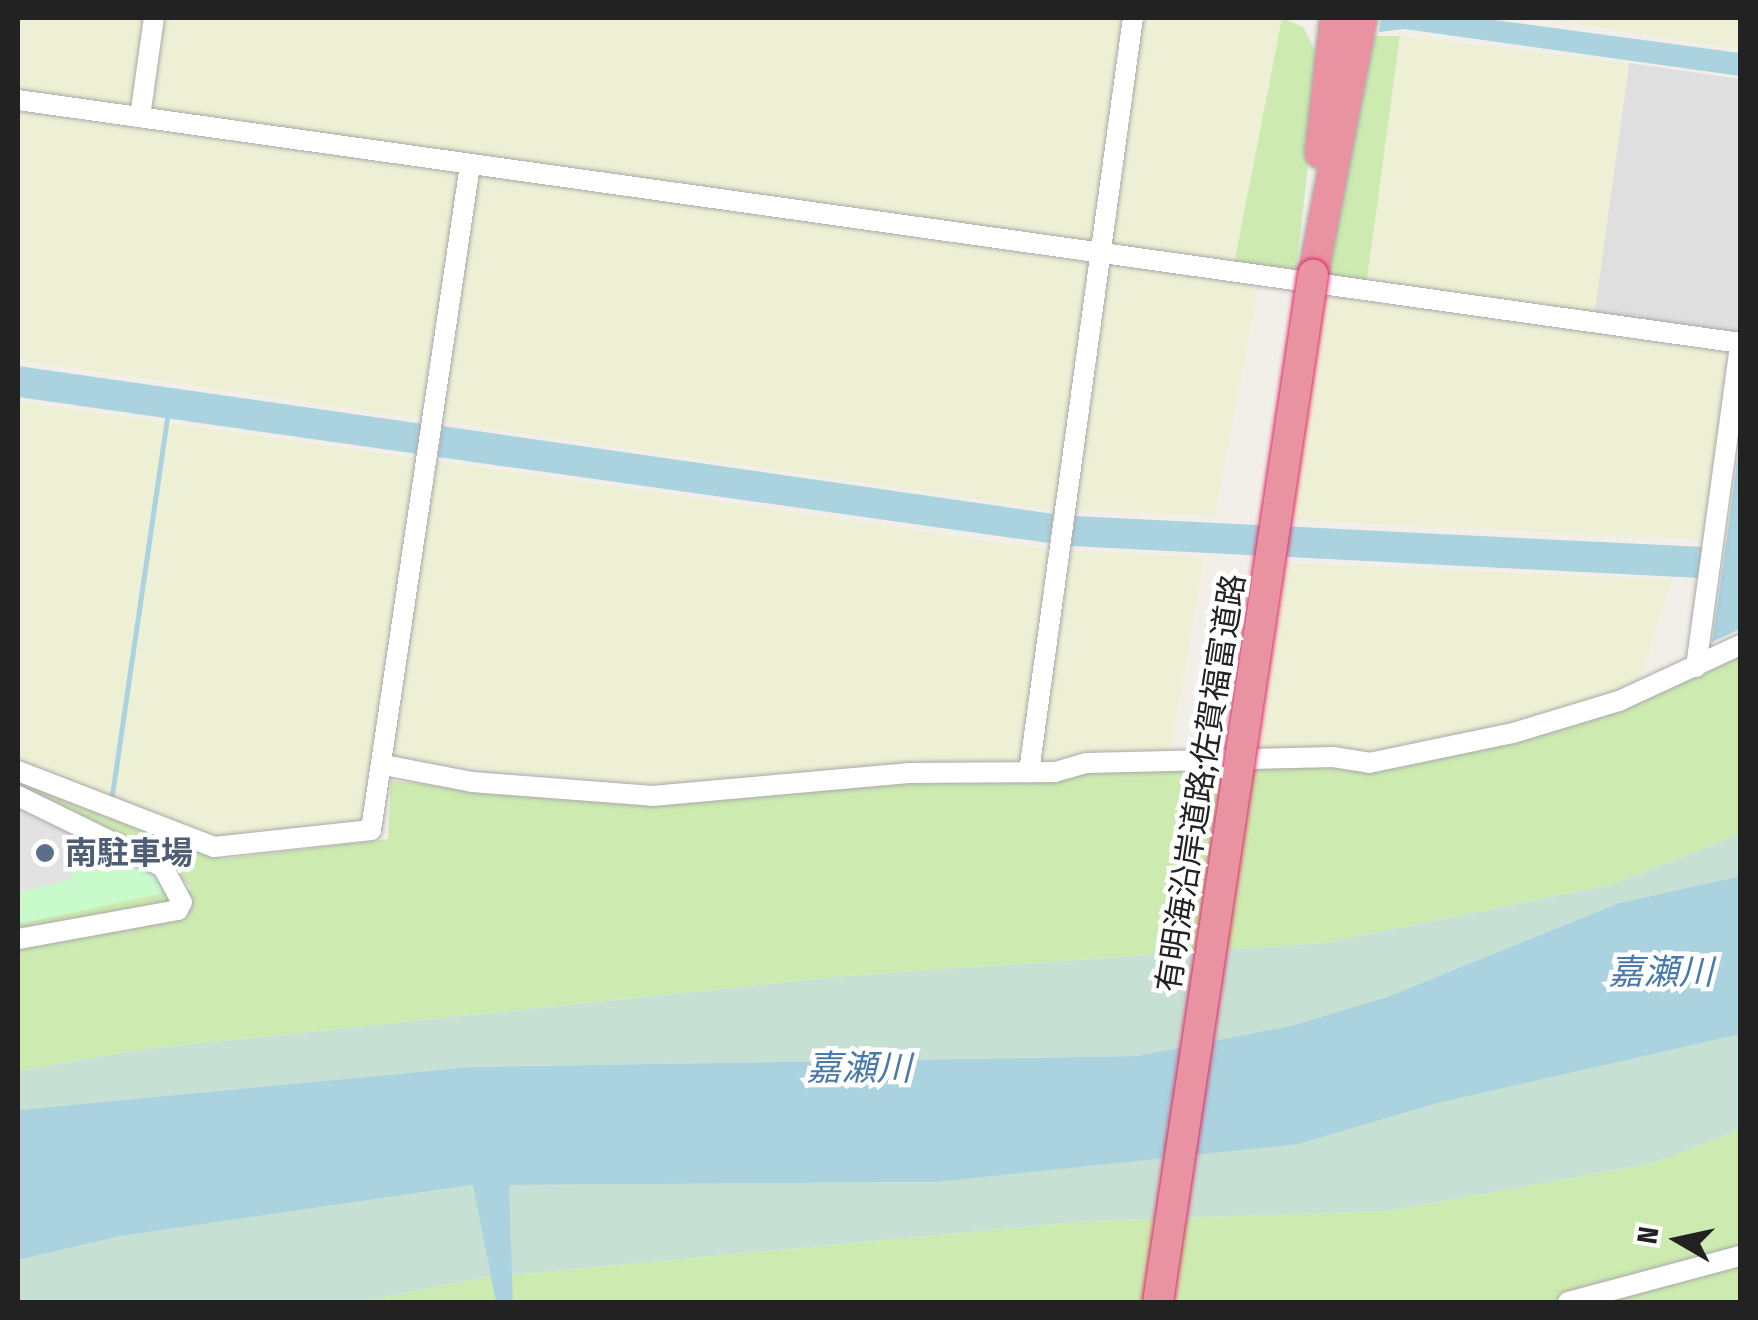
<!DOCTYPE html>
<meta charset="utf-8">
<style>
body{margin:0}
#map{position:relative;width:1758px;height:1320px;overflow:hidden;background:#f2efe9;font-family:"Fira Sans Condensed","Noto Sans JP",sans-serif}
div>[style]{position:absolute}
[style*='--x']{left:calc(var(--x)*1px);top:calc(var(--y)*1px);width:calc(var(--w)*1px);rotate:calc(var(--a)*1deg)}
.residential>*{inset:0;background:#e0dfdf}
.farmland>*{inset:0;background:#eef0d5}
.grass>*{inset:0;background:#cdebb0}
.wetland>*{inset:0;background:#c6e0d4}
.park>*{inset:0;background:#c8facc}
.parking>*{inset:0;background:#e2e2e2}
.water>*{inset:0;background:#aad3df}
.stream>*{height:5px;margin:-2.5px;padding:0 2.5px;transform-origin:2.5px;border-radius:2.5px;background:#aad3df}
.roads{filter:drop-shadow(0 0 2px #a9a9a9) drop-shadow(0 0 2px #a9a9a9)}
.minor>*{height:20px;margin:-10px;padding:0 10px;transform-origin:10px;border-radius:10px;background:#fff}
.highway>*{height:30px;margin:-15px;padding:0 15px;transform-origin:15px;border-radius:15px;background:#e892a2}
.bridges{filter:drop-shadow(0 0 2px #dc2a67) drop-shadow(0 0 2px #dc2a67)}
.highway-bridge>*{height:30px;margin:-15px;padding:0 15px;transform-origin:15px;border-radius:15px;background:#e892a2}
.dots>*{width:28px;height:28px;translate:-50% -50%;box-sizing:border-box;border:5px solid #fff;border-radius:50%}
span{translate:-50% -50%;white-space:nowrap;text-align:center;line-height:1.15;-webkit-text-stroke:9px #fff;paint-order:stroke}
.street-label{font-size:32px;color:#222}
.service-label{font-size:32px;color:#4e5e75;font-weight:700}
.left{translate:0 -50%;text-align:left}
.water-label{font-size:35px;color:#4a7aab;font-style:italic}
.frame{position:absolute;inset:0;border:20px solid #222;pointer-events:none}
.north{position:absolute;left:1628px;top:1190px;width:100px;height:100px;-webkit-text-stroke:8px #fff;paint-order:stroke;rotate:279deg;font-size:28px;font-weight:700;line-height:40px;text-align:center;color:#222}
.north::after{content:'';display:block;margin:auto;width:35px;height:45px;background:#222;clip-path:polygon(50% 0,100% 100%,50% 72%,0 100%)}
</style>
<div id="map">
<div class="residential">
<i style="clip-path:polygon(1629px 63px,1740px 79px,1740px 337px,1594px 317px)"></i>
</div>
<div class="farmland">
<i style="clip-path:polygon(18px 18px,145px 18px,133px 107px,18px 90px)"></i>
<i style="clip-path:polygon(163px 18px,1127px 18px,1095px 244px,151px 109px)"></i>
<i style="clip-path:polygon(1143px 18px,1282px 18px,1234px 264px,1109px 247px)"></i>
<i style="clip-path:polygon(1537px 18px,1740px 18px,1740px 49px)"></i>
<i style="clip-path:polygon(1400px 36px,1629px 63px,1594px 317px,1366px 286px)"></i>
<i style="clip-path:polygon(18px 106px,461px 171px,425px 419px,18px 360px)"></i>
<i style="clip-path:polygon(476px 173px,1092px 263px,1056px 511px,440px 421px)"></i>
<i style="clip-path:polygon(1107px 262px,1259px 282px,1215px 516px,1072px 510px)"></i>
<i style="clip-path:polygon(1326px 292px,1736px 349px,1708px 540px,1292px 520px)"></i>
<i style="clip-path:polygon(18px 402px,421px 459px,366px 822px,222px 842px,18px 764px)"></i>
<i style="clip-path:polygon(435px 461px,1051px 550px,1020px 761px,899px 764px,669px 787px,392px 760px)"></i>
<i style="clip-path:polygon(1067px 550px,1204px 558px,1170px 753px,1037px 764px)"></i>
<i style="clip-path:polygon(1286px 563px,1672px 580px,1638px 685px,1514px 728px,1370px 758px,1258px 751px)"></i>
</div>
<div class="grass">
<i style="clip-path:polygon(1282px 18px,1303px 27px,1320px 60px,1296px 272px,1234px 264px)"></i>
<i style="clip-path:polygon(1372px 36px,1400px 36px,1366px 286px,1327px 280px)"></i>
<i style="clip-path:polygon(1740px 654px,1740px 834px,1610px 885px,1324px 943px,845px 976px,145px 1049px,18px 1071px,18px 892px,192px 890px,171px 865px,139px 843px,18px 788px,18px 776px,223px 859px,388px 839px,391px 781px,656px 806px,910px 783px,1058px 781px,1086px 770px,1371px 767px)"></i>
<i style="clip-path:polygon(1740px 1130px,1740px 1302px,513px 1302px,511px 1275px,1088px 1221px,1387px 1211px,1654px 1163px)"></i>
<i style="clip-path:polygon(491px 1276px,496px 1302px,360px 1302px)"></i>
</div>
<div class="wetland">
<i style="clip-path:polygon(1740px 834px,1740px 876px,1619px 903px,1387px 997px,1292px 1027px,1137px 1056px,470px 1067px,18px 1110px,18px 1071px,145px 1049px,845px 976px,1324px 943px,1610px 885px)"></i>
<i style="clip-path:polygon(1740px 987px,1740px 1130px,1654px 1163px,1387px 1211px,1088px 1221px,511px 1275px,509px 1185px,935px 1182px)"></i>
<i style="clip-path:polygon(474px 1185px,491px 1276px,360px 1302px,18px 1302px,18px 1260px,121px 1236px)"></i>
</div>
<div class="park">
<i style="clip-path:polygon(18px 803px,140px 863px,169px 892px,18px 924px)"></i>
</div>
<div class="parking">
<i style="clip-path:polygon(18px 803px,72px 827px,72px 879px,18px 892px)"></i>
</div>
<div class="water">
<i style="clip-path:polygon(1381px 18px,1480px 18px,1740px 53px,1740px 76px,1404px 29px,1379px 32px)"></i>
<i style="clip-path:polygon(18px 366px,423px 424px,418px 454px,18px 397px)"></i>
<i style="clip-path:polygon(442px 426px,1054px 514px,1049px 543px,438px 457px)"></i>
<i style="clip-path:polygon(1740px 440px,1740px 629px,1712px 642px,1723px 566px)"></i>
<i style="clip-path:polygon(1075px 516px,1704px 547px,1700px 578px,1071px 546px)"></i>
<i style="clip-path:polygon(1740px 876px,1740px 1034px,1437px 1103px,1298px 1144px,935px 1182px,509px 1185px,513px 1302px,496px 1302px,473px 1185px,121px 1236px,18px 1260px,18px 1110px,470px 1067px,1137px 1056px,1292px 1026px,1387px 997px,1619px 903px)"></i>
</div>
<div class="stream">
<i style="--x:112;--y:795;--w:381;--a:-81.7"></i>
</div>
<div class="roads">
<div class="minor">
<i style="--x:18;--y:100;--w:1739;--a:8.03"></i>
<i style="--x:140;--y:117;--w:100;--a:-82"></i>
<i style="--x:1696;--y:667;--w:324;--a:-82.2"></i>
<i style="--x:384;--y:765;--w:90;--a:10.9"></i>
<i style="--x:472;--y:782;--w:181;--a:4.4"></i>
<i style="--x:652;--y:796;--w:257;--a:-5.1"></i>
<i style="--x:908;--y:773;--w:147;--a:-0.4"></i>
<i style="--x:1055;--y:772;--w:33;--a:-16"></i>
<i style="--x:1087;--y:763;--w:246;--a:-1.4"></i>
<i style="--x:1333;--y:757;--w:36;--a:9"></i>
<i style="--x:1369;--y:763;--w:147;--a:-11.8"></i>
<i style="--x:1513;--y:733;--w:111;--a:-16.8"></i>
<i style="--x:1619;--y:701;--w:133;--a:-24.8"></i>
<i style="--x:18;--y:771;--w:210;--a:21.2"></i>
<i style="--x:214;--y:847;--w:158;--a:-6.2"></i>
<i style="--x:371;--y:830;--w:672;--a:-81.53"></i>
<i style="--x:1029;--y:772;--w:761;--a:-82.15"></i>
<i style="--x:18;--y:796;--w:161;--a:26.1"></i>
<i style="--x:163;--y:867;--w:40;--a:62"></i>
<i style="--x:182;--y:902;--w:9;--a:117"></i>
<i style="--x:178;--y:910;--w:163;--a:169.7"></i>
<i style="--x:1568;--y:1302;--w:178;--a:-15"></i>
</div>
<div class="highway">
<i style="--x:1320;--y:153;--w:136;--a:-83.7"></i>
<i style="--x:1313;--y:275;--w:262;--a:-79.2"></i>
</div>
</div>
<div class="bridges">
<div class="highway-bridge">
<i style="--x:1158;--y:1302;--w:1039;--a:-81.42"></i>
</div>
</div>
<div class="dots">
<i style="left:45px;top:853px;background:#5c6f8a"></i>
</div>
<div class="street-label">
<span style="left:1201px;top:783px;rotate:-81deg">有明海沿岸道路;佐賀福富道路</span>
</div>
<div class="service-label">
<span class="left" style="left:65px;top:853px">南駐車場</span>
</div>
<div class="water-label">
<span style="left:1661px;top:972px">嘉瀬川</span>
<span style="left:859px;top:1068px">嘉瀬川</span>
</div>
<div class="frame"></div>
<div class="north">N</div>
</div>
